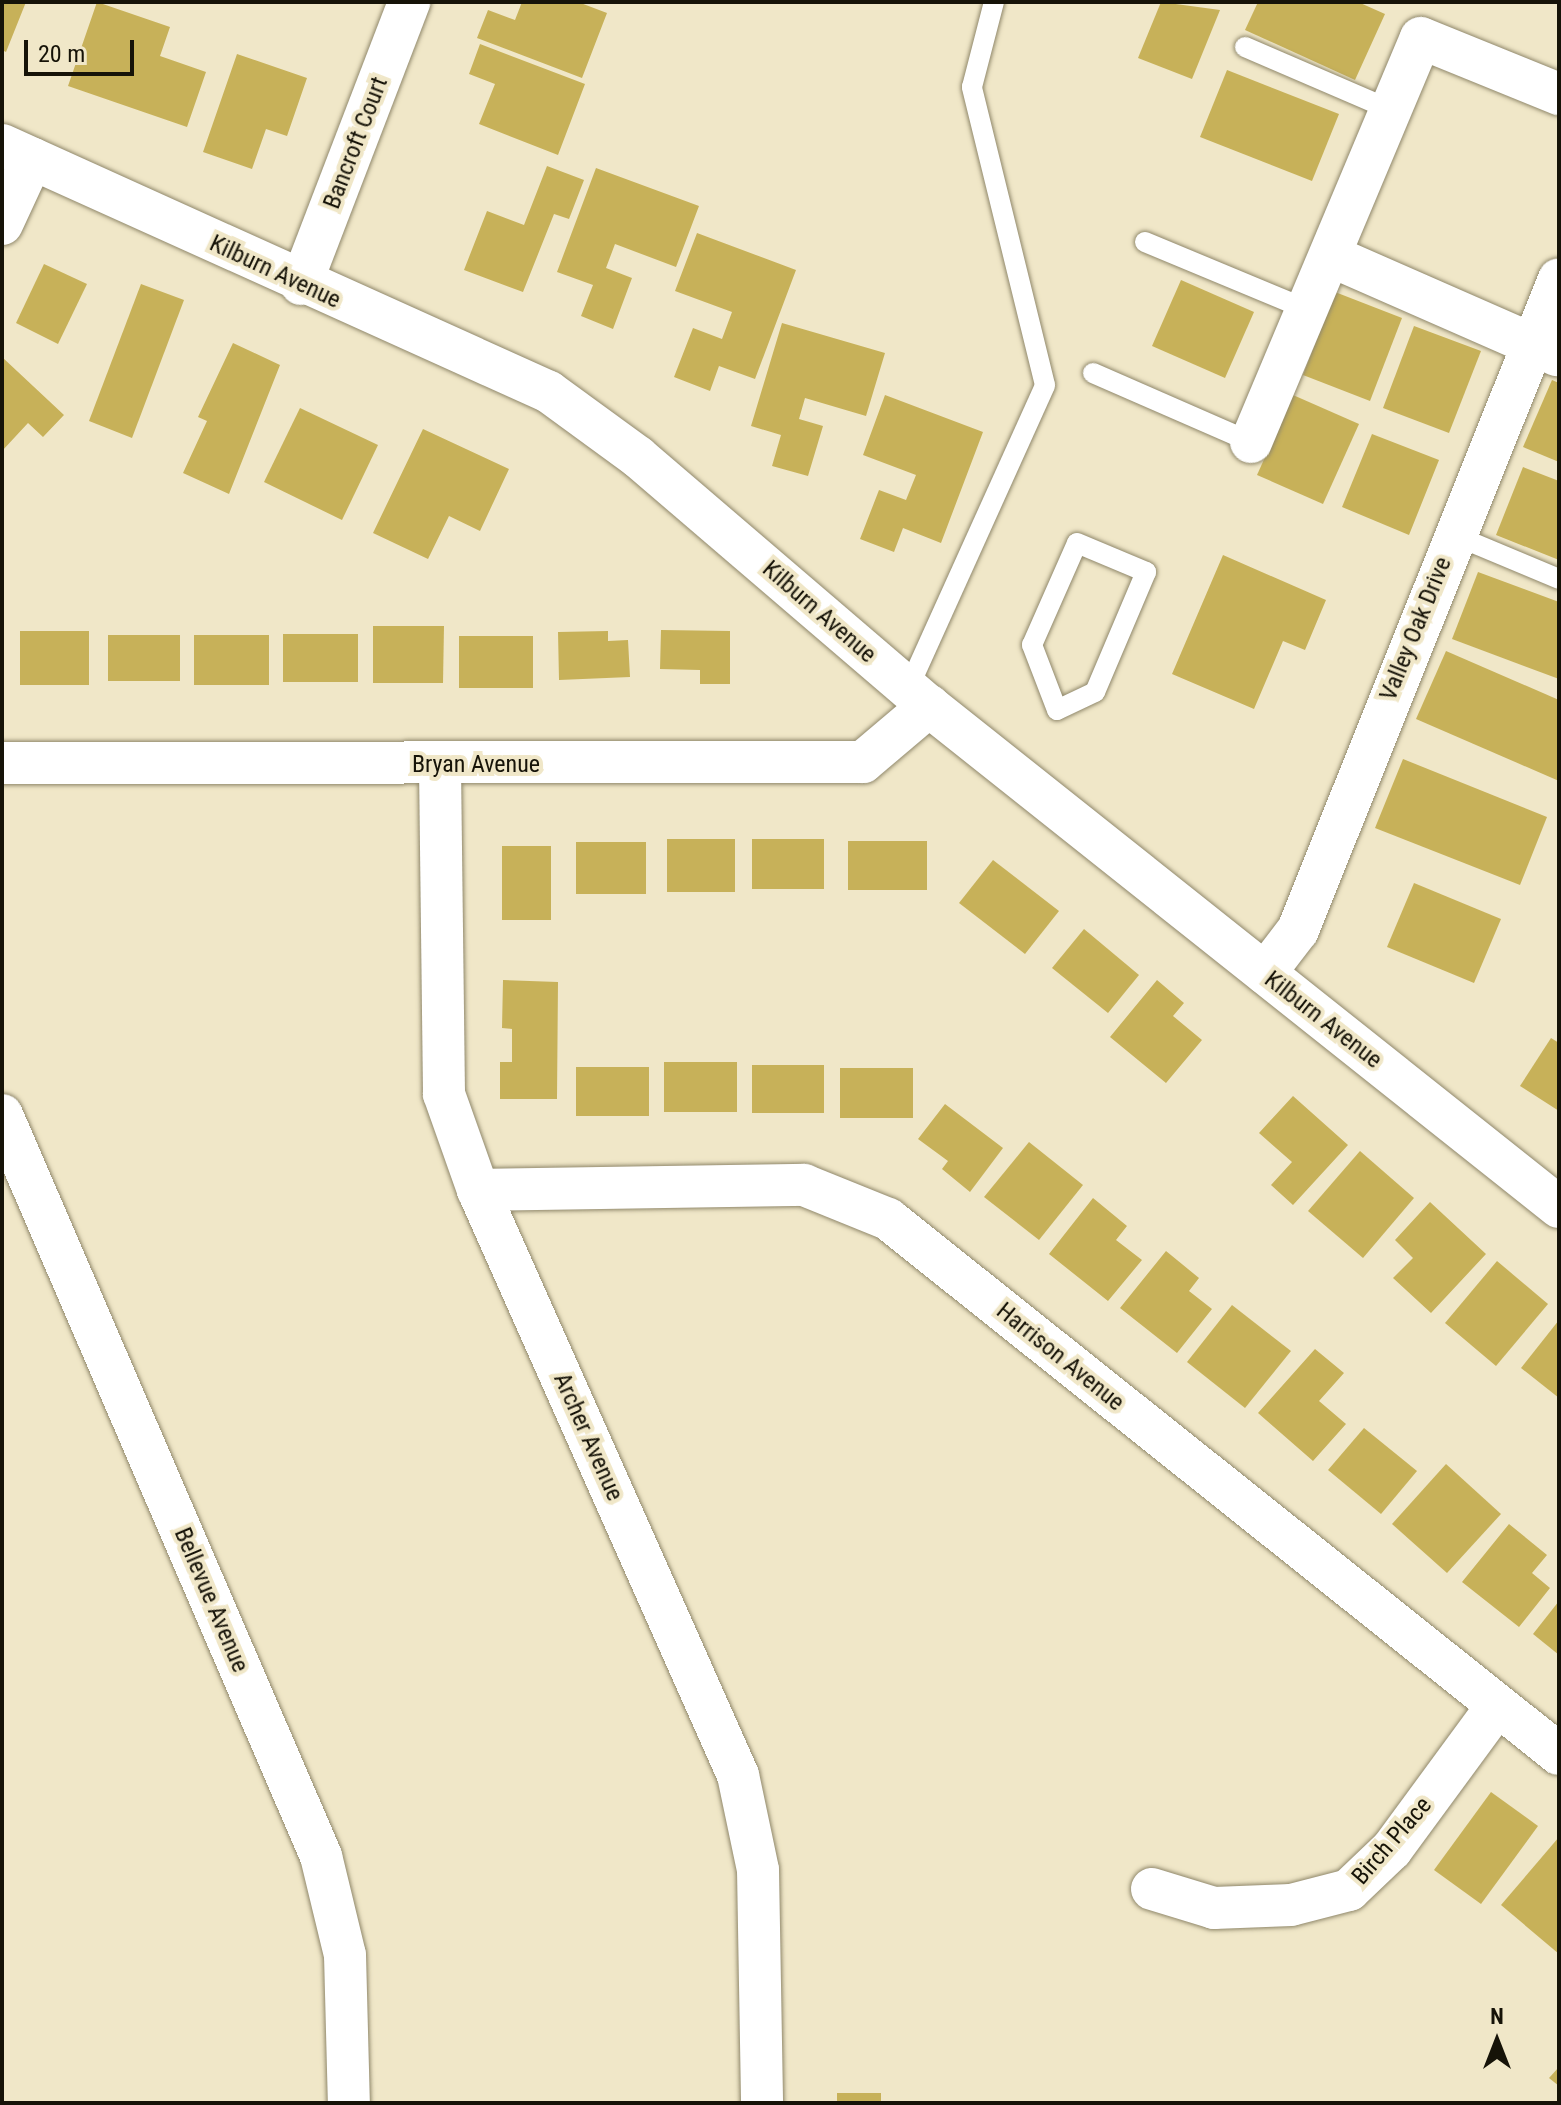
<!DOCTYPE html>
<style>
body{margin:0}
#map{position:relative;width:1561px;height:2105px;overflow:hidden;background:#f0e7c8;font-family:"Roboto Condensed",sans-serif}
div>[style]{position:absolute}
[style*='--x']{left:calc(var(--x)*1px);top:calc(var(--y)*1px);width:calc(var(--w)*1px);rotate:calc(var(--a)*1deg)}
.building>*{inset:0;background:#c7b159}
.roads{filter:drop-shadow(0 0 2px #90886b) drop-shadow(0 0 2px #90886b)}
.lane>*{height:20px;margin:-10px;padding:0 10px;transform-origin:10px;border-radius:10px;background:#fff}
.street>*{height:42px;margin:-21px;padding:0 21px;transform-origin:21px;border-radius:21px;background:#fff}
span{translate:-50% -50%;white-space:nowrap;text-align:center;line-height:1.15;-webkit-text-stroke:8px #f0e7c8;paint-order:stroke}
.street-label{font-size:24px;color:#161308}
.frame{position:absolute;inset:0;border:4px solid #161308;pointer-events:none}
.north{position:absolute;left:1457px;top:2001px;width:80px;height:80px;-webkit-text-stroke:6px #f0e7c8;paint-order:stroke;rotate:0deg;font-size:22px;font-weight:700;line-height:32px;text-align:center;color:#161308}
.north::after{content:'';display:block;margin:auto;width:28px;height:36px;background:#161308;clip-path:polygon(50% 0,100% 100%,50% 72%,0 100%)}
.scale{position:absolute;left:24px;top:40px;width:110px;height:36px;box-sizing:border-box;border:4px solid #161308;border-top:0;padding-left:10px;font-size:24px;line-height:28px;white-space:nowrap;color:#161308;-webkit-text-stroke:6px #f0e7c8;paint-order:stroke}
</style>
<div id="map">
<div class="building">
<i style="clip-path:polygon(2px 2px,26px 2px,6px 52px,2px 50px)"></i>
<i style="clip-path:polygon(97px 2px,170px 27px,160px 56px,206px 72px,187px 127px,68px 86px)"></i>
<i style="clip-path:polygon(522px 2px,578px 2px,607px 13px,582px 78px,477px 38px,488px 10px,515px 20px)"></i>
<i style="clip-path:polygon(1161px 2px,1220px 10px,1192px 79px,1138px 58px)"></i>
<i style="clip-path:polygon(1258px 2px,1358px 2px,1385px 14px,1355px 80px,1245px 30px)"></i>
<i style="clip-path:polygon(480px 44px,585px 84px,558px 155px,479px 124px,495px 84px,469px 74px)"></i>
<i style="clip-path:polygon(237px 54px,307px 78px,287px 136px,266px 129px,252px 169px,203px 152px)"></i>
<i style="clip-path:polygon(1227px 70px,1339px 114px,1312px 181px,1200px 137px)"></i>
<i style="clip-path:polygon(547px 166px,584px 180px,569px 219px,554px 214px,523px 292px,464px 270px,487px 211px,524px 225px)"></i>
<i style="clip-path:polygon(596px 168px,699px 206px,676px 267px,615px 244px,606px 268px,632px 278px,613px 329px,581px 316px,593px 285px,557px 272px)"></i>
<i style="clip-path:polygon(697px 233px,796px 270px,755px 379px,719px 366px,710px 391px,674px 377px,693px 328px,722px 339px,732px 312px,675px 291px)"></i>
<i style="clip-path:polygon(44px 264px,87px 284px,58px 344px,16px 323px)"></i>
<i style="clip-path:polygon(1181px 280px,1254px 312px,1225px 378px,1152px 346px)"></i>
<i style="clip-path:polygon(141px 284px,184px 300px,132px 438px,89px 421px)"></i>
<i style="clip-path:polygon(1335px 292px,1402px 318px,1370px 401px,1303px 375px)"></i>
<i style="clip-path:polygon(782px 323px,885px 353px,866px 416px,805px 398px,799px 419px,823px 426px,808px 476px,772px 466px,781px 435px,751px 426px)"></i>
<i style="clip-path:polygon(1414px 326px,1481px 351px,1449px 433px,1383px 408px)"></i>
<i style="clip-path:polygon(233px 343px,280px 365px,229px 494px,183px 473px,207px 421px,198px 417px)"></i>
<i style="clip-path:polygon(2px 357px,64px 415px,43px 437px,28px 423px,2px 451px)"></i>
<i style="clip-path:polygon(1552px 380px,1559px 383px,1559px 462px,1523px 447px)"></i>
<i style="clip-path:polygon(885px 395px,983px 432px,941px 543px,903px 528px,894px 552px,860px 539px,879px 490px,906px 500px,916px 475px,863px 455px)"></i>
<i style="clip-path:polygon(1293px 395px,1359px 424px,1323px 504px,1257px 475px)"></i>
<i style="clip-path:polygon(300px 408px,378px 445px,342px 520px,264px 482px)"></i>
<i style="clip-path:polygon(423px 429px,509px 469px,480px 531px,449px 516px,428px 559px,373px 533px)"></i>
<i style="clip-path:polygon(1372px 434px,1439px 460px,1409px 535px,1342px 507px)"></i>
<i style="clip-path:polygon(1523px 467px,1559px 481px,1559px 560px,1496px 535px)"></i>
<i style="clip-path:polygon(1223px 555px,1326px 600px,1305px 650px,1283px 641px,1254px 709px,1172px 674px)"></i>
<i style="clip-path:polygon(1478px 572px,1559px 602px,1559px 679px,1452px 639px)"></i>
<i style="clip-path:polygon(373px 626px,444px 626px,443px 683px,373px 683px)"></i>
<i style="clip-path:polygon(661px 630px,730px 631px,730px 684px,700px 684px,700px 670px,660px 669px)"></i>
<i style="clip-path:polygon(20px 631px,89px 631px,89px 685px,20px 685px)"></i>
<i style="clip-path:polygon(608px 631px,608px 641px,628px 640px,630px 677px,559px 680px,558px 632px)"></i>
<i style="clip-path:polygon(283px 634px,358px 634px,358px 682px,283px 682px)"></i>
<i style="clip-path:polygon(108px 635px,180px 635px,180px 681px,108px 681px)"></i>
<i style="clip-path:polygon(194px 635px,269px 635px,269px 685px,194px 685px)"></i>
<i style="clip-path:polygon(459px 636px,533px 636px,533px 688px,459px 688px)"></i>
<i style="clip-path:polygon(1446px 651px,1559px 700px,1559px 781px,1416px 719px)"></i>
<i style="clip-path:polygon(1403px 759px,1547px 817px,1520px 885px,1375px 828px)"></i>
<i style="clip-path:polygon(667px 839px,735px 839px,735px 892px,667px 892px)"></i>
<i style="clip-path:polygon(752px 839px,824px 839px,824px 889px,752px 889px)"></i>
<i style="clip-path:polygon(848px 841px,927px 841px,927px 890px,848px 890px)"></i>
<i style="clip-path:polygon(576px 842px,646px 842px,646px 894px,576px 894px)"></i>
<i style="clip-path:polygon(502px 846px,551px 846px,551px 920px,502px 920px)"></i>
<i style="clip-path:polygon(993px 860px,1059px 911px,1025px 954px,959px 903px)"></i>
<i style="clip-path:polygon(1414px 883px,1501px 919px,1474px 983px,1387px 947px)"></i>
<i style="clip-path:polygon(1084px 929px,1139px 975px,1108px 1013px,1052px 968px)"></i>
<i style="clip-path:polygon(503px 980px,558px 982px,557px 1099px,500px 1099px,500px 1062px,512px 1062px,512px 1029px,502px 1028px)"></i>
<i style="clip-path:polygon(1157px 980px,1184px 1003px,1173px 1016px,1202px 1040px,1166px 1083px,1110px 1037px)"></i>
<i style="clip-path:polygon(1551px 1038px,1559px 1043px,1559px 1111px,1520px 1086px)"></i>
<i style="clip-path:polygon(664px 1062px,737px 1062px,737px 1112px,664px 1112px)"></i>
<i style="clip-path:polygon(752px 1065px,824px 1065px,824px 1113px,752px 1113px)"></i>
<i style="clip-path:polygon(576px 1067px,649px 1067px,649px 1116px,576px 1116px)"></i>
<i style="clip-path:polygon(840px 1068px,913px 1068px,913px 1118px,840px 1118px)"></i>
<i style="clip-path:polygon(1293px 1096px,1348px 1145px,1293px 1205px,1271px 1185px,1292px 1162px,1259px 1133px)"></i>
<i style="clip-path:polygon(945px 1104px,1003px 1148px,970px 1192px,942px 1169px,948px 1161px,918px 1139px)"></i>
<i style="clip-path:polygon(1029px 1142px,1083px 1185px,1039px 1240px,984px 1197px)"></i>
<i style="clip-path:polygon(1360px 1151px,1414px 1198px,1363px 1258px,1308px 1211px)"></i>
<i style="clip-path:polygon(1093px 1198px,1127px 1226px,1116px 1240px,1142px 1260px,1108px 1301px,1049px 1254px)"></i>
<i style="clip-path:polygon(1430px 1202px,1486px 1254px,1431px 1313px,1393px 1278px,1413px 1258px,1395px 1240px)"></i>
<i style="clip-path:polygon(1166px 1251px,1199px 1278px,1189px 1291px,1212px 1309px,1177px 1353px,1120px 1308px)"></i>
<i style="clip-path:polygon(1497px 1261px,1548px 1304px,1496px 1366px,1445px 1323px)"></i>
<i style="clip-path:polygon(1232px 1305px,1291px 1351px,1245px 1408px,1187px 1362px)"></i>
<i style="clip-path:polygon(1559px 1320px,1559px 1398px,1521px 1368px)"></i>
<i style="clip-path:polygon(1315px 1349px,1344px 1373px,1319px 1401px,1346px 1424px,1313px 1461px,1258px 1413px)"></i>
<i style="clip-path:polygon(1364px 1428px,1417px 1471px,1381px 1514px,1328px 1470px)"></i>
<i style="clip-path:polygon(1446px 1464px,1501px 1514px,1447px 1573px,1392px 1524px)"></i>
<i style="clip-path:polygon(1509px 1524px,1547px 1555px,1532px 1573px,1550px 1588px,1519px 1627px,1462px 1582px)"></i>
<i style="clip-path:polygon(1559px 1601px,1559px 1655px,1533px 1634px)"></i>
<i style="clip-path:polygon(1491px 1792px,1538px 1826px,1481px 1904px,1434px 1870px)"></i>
<i style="clip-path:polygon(1559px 1837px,1559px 1954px,1501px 1905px)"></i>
<i style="clip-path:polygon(1559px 2067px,1559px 2086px,1549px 2078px)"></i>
<i style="clip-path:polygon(837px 2093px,881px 2093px,881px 2103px,837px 2103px)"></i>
</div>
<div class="roads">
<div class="lane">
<i style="--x:1245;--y:47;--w:159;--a:23.3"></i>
<i style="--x:1145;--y:242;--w:177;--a:22.6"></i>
<i style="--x:1093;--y:373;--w:172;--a:23.6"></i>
<i style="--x:1454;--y:535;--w:114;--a:22.7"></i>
<i style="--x:1077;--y:543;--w:75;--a:22.8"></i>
<i style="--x:1146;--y:572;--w:130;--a:113"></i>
<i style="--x:1095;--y:692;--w:42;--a:154.7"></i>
<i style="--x:1057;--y:710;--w:70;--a:-111"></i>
<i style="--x:1032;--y:645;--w:111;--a:-66.2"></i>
<i style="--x:908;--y:689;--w:333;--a:-65.7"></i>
<i style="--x:1045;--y:385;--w:307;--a:-103.8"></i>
<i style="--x:972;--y:87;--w:88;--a:-75.5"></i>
</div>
<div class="street">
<i style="--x:2;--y:145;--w:600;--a:24.3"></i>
<i style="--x:549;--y:392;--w:110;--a:36.1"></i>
<i style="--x:638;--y:457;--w:383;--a:40.6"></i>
<i style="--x:929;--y:706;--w:805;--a:38.49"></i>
<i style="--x:2;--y:224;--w:72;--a:-65.2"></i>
<i style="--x:1331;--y:256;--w:247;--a:23.7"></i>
<i style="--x:301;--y:284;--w:302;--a:-69"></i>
<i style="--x:1251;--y:442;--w:438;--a:-67.2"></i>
<i style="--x:1421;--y:38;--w:149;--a:22.1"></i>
<i style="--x:2;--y:763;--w:861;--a:-0.07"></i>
<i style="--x:863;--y:762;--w:87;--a:-40.3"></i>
<i style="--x:440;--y:766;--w:328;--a:89.3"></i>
<i style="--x:444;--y:1094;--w:102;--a:70.5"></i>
<i style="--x:478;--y:1190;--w:640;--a:66.04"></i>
<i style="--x:738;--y:1775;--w:97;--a:78.1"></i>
<i style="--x:758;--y:1870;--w:233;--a:89"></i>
<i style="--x:1265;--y:973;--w:54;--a:-52.5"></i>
<i style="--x:1298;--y:930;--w:701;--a:-68.15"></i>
<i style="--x:2;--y:1115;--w:807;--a:66.71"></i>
<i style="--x:321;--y:1856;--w:102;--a:76.4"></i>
<i style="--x:345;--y:1955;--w:148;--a:88.5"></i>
<i style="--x:478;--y:1190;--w:326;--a:-0.9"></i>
<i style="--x:804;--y:1185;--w:91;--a:22"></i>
<i style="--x:888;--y:1219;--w:858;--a:38.57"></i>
<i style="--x:1152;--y:1889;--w:65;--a:17"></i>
<i style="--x:1214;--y:1908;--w:77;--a:-2.2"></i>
<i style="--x:1291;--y:1905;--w:60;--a:-14.5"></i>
<i style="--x:1349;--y:1890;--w:59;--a:-43.6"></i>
<i style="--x:1392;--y:1849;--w:177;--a:-53.7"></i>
</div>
</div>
<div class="street-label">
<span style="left:356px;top:143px;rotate:-69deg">Bancroft Court</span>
<span style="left:275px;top:272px;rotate:25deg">Kilburn Avenue</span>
<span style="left:819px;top:612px;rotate:41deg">Kilburn Avenue</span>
<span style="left:1416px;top:629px;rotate:-68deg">Valley Oak Drive</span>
<span style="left:476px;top:765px">Bryan Avenue</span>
<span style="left:1323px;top:1020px;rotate:38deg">Kilburn Avenue</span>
<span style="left:1060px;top:1357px;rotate:39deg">Harrison Avenue</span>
<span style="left:588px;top:1437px;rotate:66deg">Archer Avenue</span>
<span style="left:211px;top:1600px;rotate:67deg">Bellevue Avenue</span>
<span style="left:1392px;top:1841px;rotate:-49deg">Birch Place</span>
</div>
<div class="frame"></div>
<div class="north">N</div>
<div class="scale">20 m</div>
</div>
